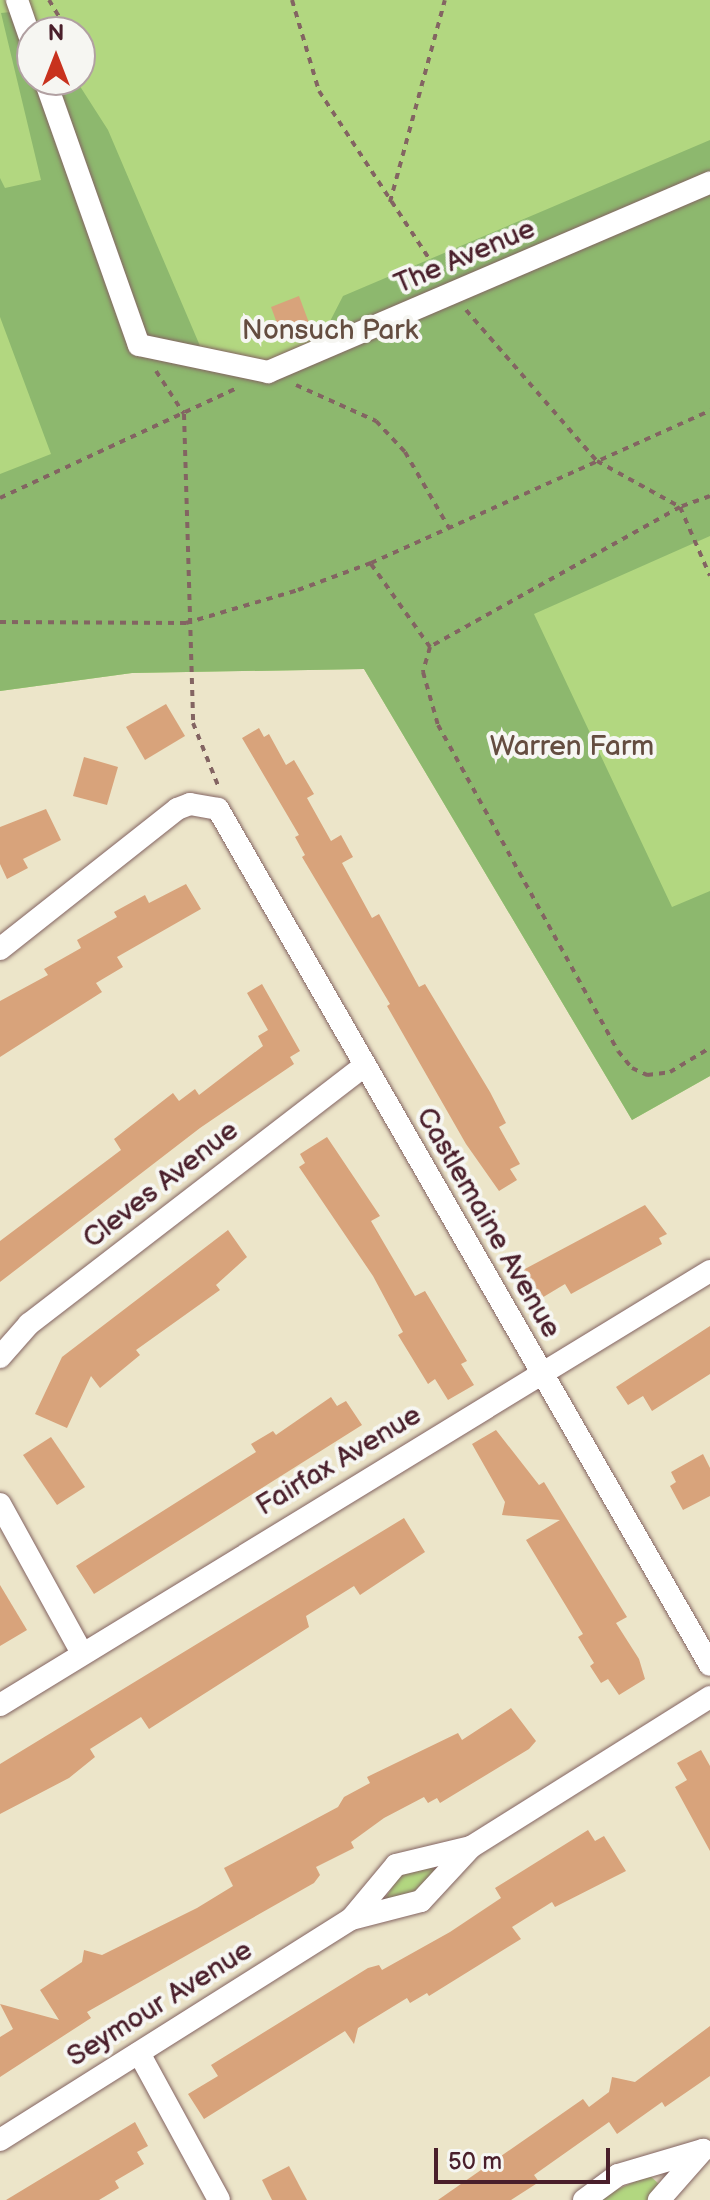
<!DOCTYPE html>
<style>
body{margin:0}
#map{position:relative;width:710px;height:2200px;overflow:hidden;background:#ece5c9;font-family:"Balsamiq Sans",sans-serif}
div>[style]{position:absolute}
[style*='--x']{left:calc(var(--x)*1px);top:calc(var(--y)*1px);width:calc(var(--w)*1px);rotate:calc(var(--a)*1deg)}
.green>*{inset:0;background:#b2d780}
.forest>*{inset:0;background:#8db86e}
.building>*{inset:0;background:#d8a37b}
.path>*{height:4px;margin-top:-2px;transform-origin:0;background:repeating-linear-gradient(90deg,#836462 0 6px,transparent 0 12px)}
.roads{filter:drop-shadow(0 0 2px #836462) drop-shadow(0 0 2px #836462)}
.minor>*{height:22px;margin:-11px;padding:0 11px;transform-origin:11px;border-radius:11px;background:#fff}
span{translate:-50% -50%;white-space:nowrap;text-align:center;line-height:1.15;-webkit-text-stroke:8px #f6f6f2;paint-order:stroke}
.street-label{font-size:28px;color:#4a1f2b}
.park-label{font-size:28px;color:#644d40}
.north{position:absolute;left:16px;top:16px;width:80px;height:80px;box-sizing:border-box;background:#f6f6f2;border:2px solid #b1a0a2;border-radius:50%;rotate:0deg;font-size:22px;font-weight:700;line-height:32px;text-align:center;color:#4a1f2b}
.north::after{content:'';display:block;margin:auto;width:28px;height:36px;background:#c8321e;clip-path:polygon(50% 0,100% 100%,50% 72%,0 100%)}
.scale{position:absolute;left:434px;top:2148px;width:176px;height:36px;box-sizing:border-box;border:4px solid #4a1f2b;border-top:0;padding-left:10px;font-size:24px;line-height:28px;white-space:nowrap;color:#4a1f2b;-webkit-text-stroke:6px #f6f6f2;paint-order:stroke}
</style>
<div id="map">
<div class="green">
<i style="clip-path:polygon(evenodd,0 0,710px 0,710px 1076px,632px 1120px,364px 669px,132px 673px,0 691px,0 0,32px 32px,80px 32px,80px 80px,32px 80px,32px 32px)"></i>
<i style="clip-path:polygon(432px 1866px,435px 1870px,418px 1893px,385px 1899px,401px 1873px)"></i>
<i style="clip-path:polygon(649px 2175px,659px 2184px,650px 2200px,594px 2200px)"></i>
</div>
<div class="forest">
<i style="clip-path:polygon(30px 10px,45px 32px,32px 32px,32px 80px,76px 80px,108px 130px,206px 360px,307px 366px,343px 296px,710px 140px,710px 536px,534px 614px,672px 907px,710px 891px,710px 1076px,632px 1120px,364px 669px,132px 673px,0 691px,0 474px,51px 454px,0 317px,0 178px,5px 188px,41px 180px,1px 13px)"></i>
</div>
<div class="building">
<i style="clip-path:polygon(299px 296px,312px 331px,284px 342px,271px 307px)"></i>
<i style="clip-path:polygon(166px 704px,185px 736px,145px 760px,126px 727px)"></i>
<i style="clip-path:polygon(259px 728px,264px 737px,269px 734px,286px 765px,294px 760px,314px 794px,307px 798px,331px 841px,341px 835px,353px 857px,342px 863px,372px 918px,379px 914px,419px 987px,425px 984px,490px 1092px,506px 1123px,499px 1127px,520px 1164px,510px 1169px,517px 1180px,499px 1191px,466px 1144px,387px 1006px,390px 1004px,302px 857px,305px 855px,295px 837px,299px 835px,242px 738px)"></i>
<i style="clip-path:polygon(84px 757px,118px 767px,107px 805px,73px 796px)"></i>
<i style="clip-path:polygon(46px 809px,61px 840px,23px 859px,28px 868px,7px 879px,0 864px,0 827px)"></i>
<i style="clip-path:polygon(186px 884px,201px 909px,117px 957px,123px 967px,96px 983px,102px 992px,0 1057px,0 1001px,48px 975px,44px 969px,81px 948px,77px 940px,117px 917px,114px 912px,145px 895px,149px 903px)"></i>
<i style="clip-path:polygon(262px 984px,300px 1051px,290px 1057px,294px 1064px,200px 1128px,0 1282px,0 1241px,121px 1150px,114px 1139px,173px 1093px,179px 1101px,195px 1089px,199px 1095px,263px 1046px,258px 1036px,268px 1030px,247px 993px)"></i>
<i style="clip-path:polygon(327px 1137px,380px 1216px,371px 1221px,415px 1296px,425px 1291px,467px 1361px,461px 1364px,474px 1385px,448px 1400px,435px 1379px,428px 1384px,398px 1335px,403px 1332px,373px 1276px,299px 1167px,305px 1163px,300px 1154px)"></i>
<i style="clip-path:polygon(645px 1205px,667px 1234px,659px 1238px,662px 1244px,571px 1294px,565px 1284px,540px 1299px,523px 1270px)"></i>
<i style="clip-path:polygon(228px 1230px,247px 1257px,216px 1285px,220px 1290px,136px 1350px,140px 1355px,100px 1388px,91px 1376px,67px 1428px,35px 1414px,62px 1357px)"></i>
<i style="clip-path:polygon(710px 1326px,710px 1374px,652px 1411px,643px 1396px,628px 1405px,616px 1387px)"></i>
<i style="clip-path:polygon(331px 1397px,337px 1406px,346px 1401px,362px 1425px,94px 1594px,76px 1566px,256px 1452px,251px 1444px,273px 1431px,276px 1435px)"></i>
<i style="clip-path:polygon(496px 1430px,539px 1485px,544px 1482px,627px 1617px,616px 1623px,639px 1659px,645px 1679px,619px 1695px,608px 1679px,601px 1683px,590px 1666px,594px 1663px,578px 1637px,583px 1634px,526px 1540px,560px 1520px,502px 1515px,505px 1502px,472px 1444px)"></i>
<i style="clip-path:polygon(51px 1437px,85px 1487px,57px 1505px,23px 1455px)"></i>
<i style="clip-path:polygon(703px 1454px,710px 1468px,710px 1496px,683px 1510px,670px 1486px,676px 1482px,671px 1472px)"></i>
<i style="clip-path:polygon(404px 1518px,425px 1552px,360px 1595px,354px 1586px,306px 1616px,309px 1627px,149px 1729px,141px 1717px,90px 1749px,95px 1757px,69px 1778px,0 1814px,0 1764px)"></i>
<i style="clip-path:polygon(0 1585px,27px 1630px,0 1646px)"></i>
<i style="clip-path:polygon(511px 1708px,536px 1741px,529px 1749px,440px 1803px,437px 1798px,428px 1803px,424px 1797px,384px 1818px,351px 1842px,354px 1848px,316px 1867px,320px 1875px,314px 1883px,87px 2012px,91px 2018px,0 2077px,0 2037px,13px 2029px,0 2004px,59px 2020px,40px 1990px,82px 1962px,84px 1950px,102px 1955px,197px 1908px,233px 1886px,224px 1868px,338px 1807px,344px 1797px,370px 1783px,367px 1777px,458px 1733px,462px 1740px)"></i>
<i style="clip-path:polygon(701px 1750px,710px 1766px,710px 1851px,675px 1787px,687px 1780px,677px 1763px)"></i>
<i style="clip-path:polygon(588px 1830px,595px 1841px,604px 1836px,626px 1871px,555px 1907px,552px 1902px,512px 1927px,521px 1939px,429px 1996px,427px 1993px,410px 2003px,407px 1998px,358px 2028px,354px 2044px,345px 2031px,204px 2119px,188px 2094px,218px 2076px,211px 2065px,368px 1968px,379px 1965px,382px 1970px,450px 1932px,501px 1898px,495px 1888px)"></i>
<i style="clip-path:polygon(710px 2026px,710px 2076px,665px 2107px,662px 2102px,617px 2134px,609px 2122px,534px 2175px,539px 2182px,511px 2200px,438px 2200px,583px 2099px,589px 2107px,609px 2092px,612px 2077px,635px 2082px)"></i>
<i style="clip-path:polygon(135px 2122px,148px 2146px,137px 2152px,144px 2164px,115px 2181px,119px 2188px,99px 2200px,6px 2200px)"></i>
<i style="clip-path:polygon(289px 2166px,307px 2200px,272px 2200px,262px 2180px)"></i>
</div>
<div class="path">
<i style="--x:49;--y:0;--w:37;--a:59"></i>
<i style="--x:292;--y:0;--w:95;--a:73.5"></i>
<i style="--x:319;--y:91;--w:219;--a:56.7"></i>
<i style="--x:73;--y:90;--w:12;--a:-59"></i>
<i style="--x:390;--y:202;--w:209;--a:-74.8"></i>
<i style="--x:466;--y:310;--w:200;--a:49.1"></i>
<i style="--x:597;--y:461;--w:95;--a:29"></i>
<i style="--x:680;--y:507;--w:75;--a:66.5"></i>
<i style="--x:156;--y:371;--w:51;--a:56.9"></i>
<i style="--x:184;--y:414;--w:309;--a:88.3"></i>
<i style="--x:193;--y:723;--w:70;--a:68.2"></i>
<i style="--x:296;--y:385;--w:88;--a:24.2"></i>
<i style="--x:376;--y:421;--w:42;--a:46.9"></i>
<i style="--x:405;--y:452;--w:88;--a:59.9"></i>
<i style="--x:710;--y:496;--w:32;--a:160"></i>
<i style="--x:680;--y:507;--w:287;--a:150.8"></i>
<i style="--x:430;--y:647;--w:26;--a:106"></i>
<i style="--x:423;--y:672;--w:55;--a:74.2"></i>
<i style="--x:438;--y:725;--w:372;--a:61.1"></i>
<i style="--x:618;--y:1051;--w:22;--a:51"></i>
<i style="--x:632;--y:1068;--w:17;--a:25"></i>
<i style="--x:647;--y:1075;--w:23;--a:-7"></i>
<i style="--x:670;--y:1072;--w:47;--a:-31"></i>
<i style="--x:0;--y:498;--w:261;--a:-24.9"></i>
<i style="--x:371;--y:564;--w:102;--a:54.6"></i>
<i style="--x:0;--y:622;--w:186;--a:0.3"></i>
<i style="--x:186;--y:623;--w:117;--a:-16.4"></i>
<i style="--x:298;--y:590;--w:78;--a:-20.3"></i>
<i style="--x:371;--y:563;--w:372;--a:-24.2"></i>
</div>
<div class="roads">
<div class="minor">
<i style="--x:17;--y:0;--w:46;--a:70.8"></i>
<i style="--x:45;--y:80;--w:281;--a:70.5"></i>
<i style="--x:139;--y:345;--w:132;--a:11.8"></i>
<i style="--x:268;--y:372;--w:481;--a:-23.2"></i>
<i style="--x:0;--y:949;--w:226;--a:-38.3"></i>
<i style="--x:177;--y:809;--w:14;--a:-21"></i>
<i style="--x:190;--y:804;--w:28;--a:10"></i>
<i style="--x:218;--y:809;--w:987;--a:60.11"></i>
<i style="--x:0;--y:1357;--w:44;--a:-48.7"></i>
<i style="--x:29;--y:1324;--w:423;--a:-37.6"></i>
<i style="--x:0;--y:1504;--w:170;--a:61.2"></i>
<i style="--x:0;--y:1705;--w:832;--a:-31.44"></i>
<i style="--x:351;--y:1919;--w:72;--a:-14.4"></i>
<i style="--x:421;--y:1901;--w:74;--a:-47.2"></i>
<i style="--x:471;--y:1847;--w:282;--a:-32.1"></i>
<i style="--x:139;--y:2053;--w:167;--a:61.4"></i>
<i style="--x:0;--y:2140;--w:415;--a:-32.2"></i>
<i style="--x:351;--y:1919;--w:70;--a:-50.2"></i>
<i style="--x:396;--y:1865;--w:77;--a:-13.5"></i>
<i style="--x:584;--y:2200;--w:42;--a:-36.3"></i>
<i style="--x:618;--y:2175;--w:89;--a:-16.4"></i>
<i style="--x:703;--y:2150;--w:67;--a:131.3"></i>
</div>
</div>
<div class="street-label">
<span style="left:465px;top:257px;rotate:-23deg">The Avenue</span>
<span style="left:161px;top:1185px;rotate:-38deg">Cleves Avenue</span>
<span style="left:488px;top:1223px;rotate:60deg">Castlemaine Avenue</span>
<span style="left:339px;top:1461px;rotate:-31deg">Fairfax Avenue</span>
<span style="left:160px;top:2004px;rotate:-32deg">Seymour Avenue</span>
</div>
<div class="park-label">
<span style="left:330px;top:331px">Nonsuch Park</span>
<span style="left:572px;top:747px">Warren Farm</span>
</div>
<div class="north">N</div>
<div class="scale">50 m</div>
</div>
